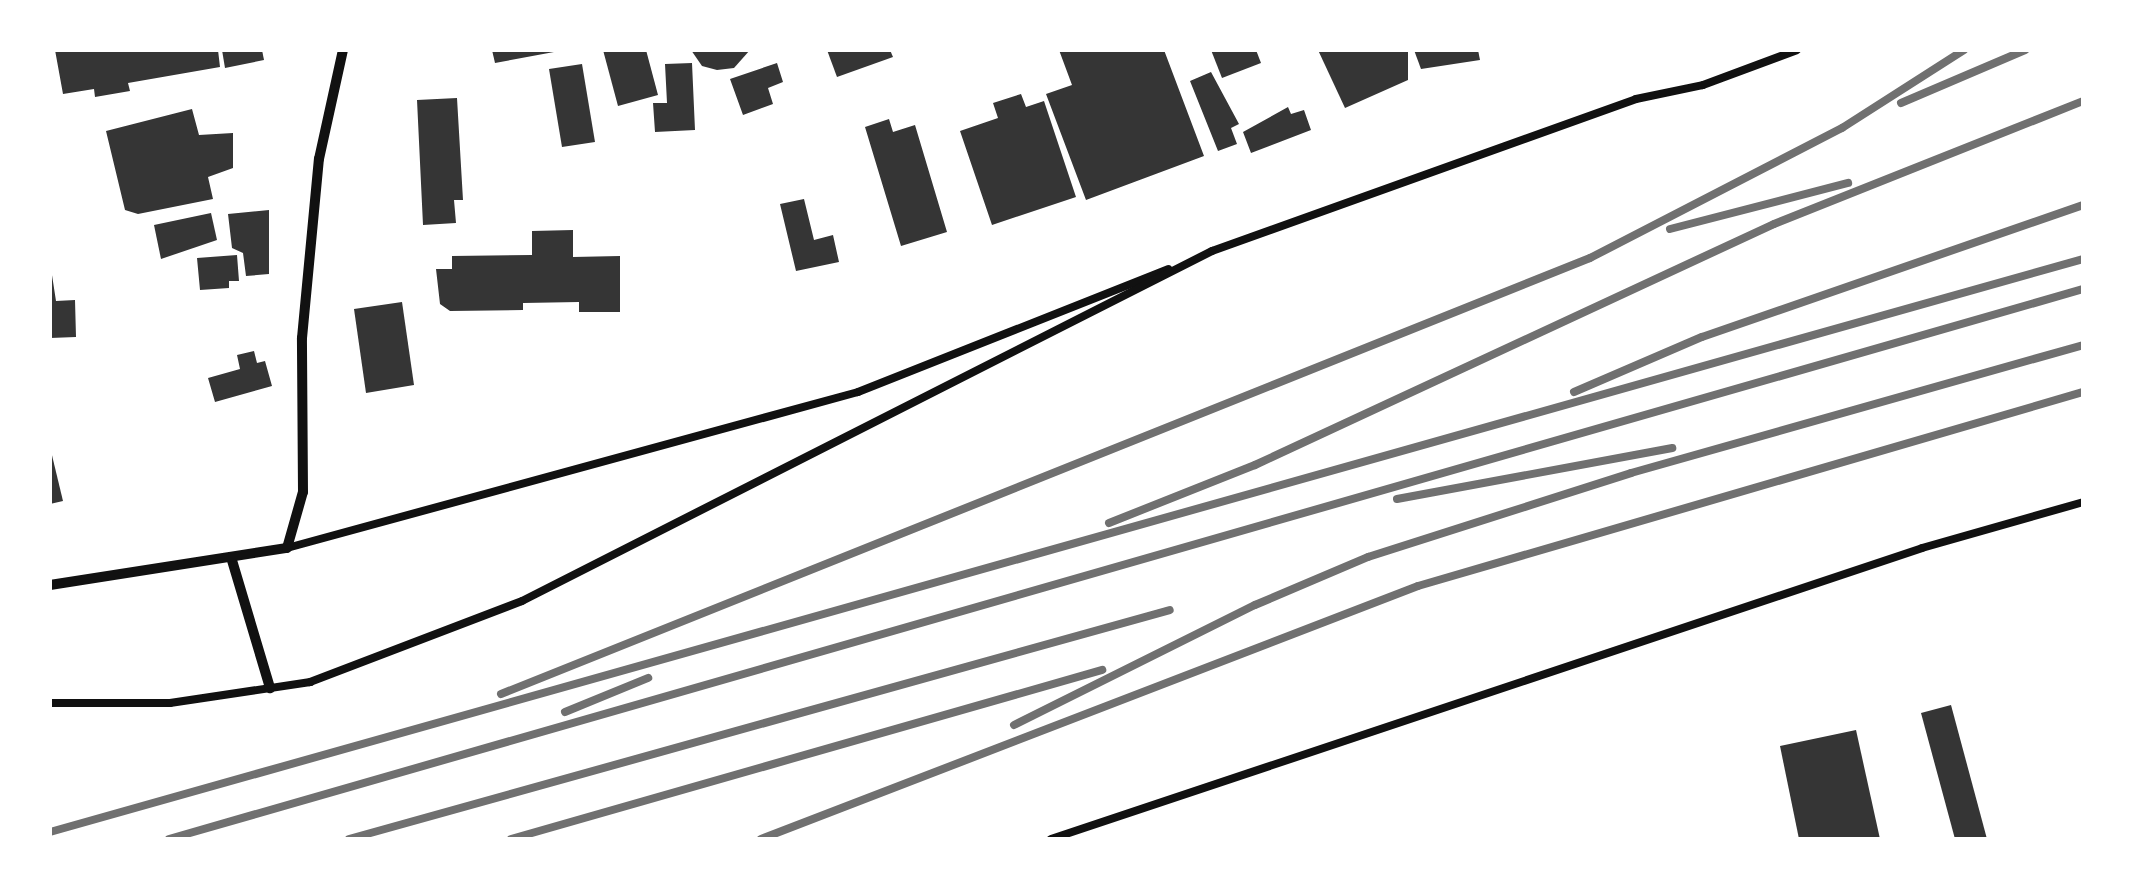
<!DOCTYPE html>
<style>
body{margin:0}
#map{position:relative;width:2133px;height:889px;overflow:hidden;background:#fff;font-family:Overpass,sans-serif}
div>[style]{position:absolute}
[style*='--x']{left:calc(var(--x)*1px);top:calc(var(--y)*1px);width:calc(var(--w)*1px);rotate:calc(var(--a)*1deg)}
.building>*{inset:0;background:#353535}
.service>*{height:8px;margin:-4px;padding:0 4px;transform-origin:4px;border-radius:4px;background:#111}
.minor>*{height:10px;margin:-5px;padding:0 5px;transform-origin:5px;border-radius:5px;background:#111}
.rail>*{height:8px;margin:-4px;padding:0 4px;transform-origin:4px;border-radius:4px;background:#707070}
span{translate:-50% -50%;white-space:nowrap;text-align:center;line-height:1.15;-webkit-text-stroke:8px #fff;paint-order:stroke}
.frame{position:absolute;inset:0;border:52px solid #fff;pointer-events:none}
</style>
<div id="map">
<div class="building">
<i style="clip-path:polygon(55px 50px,218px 50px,220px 67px,128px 83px,130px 91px,95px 97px,94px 89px,63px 94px)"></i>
<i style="clip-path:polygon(222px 50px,262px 50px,264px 60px,225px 68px)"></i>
<i style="clip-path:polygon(492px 50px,554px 50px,554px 52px,495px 63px)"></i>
<i style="clip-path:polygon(603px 50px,646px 50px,658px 95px,618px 106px)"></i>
<i style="clip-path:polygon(691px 50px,750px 50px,734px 68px,717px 70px,702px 66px)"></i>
<i style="clip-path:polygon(827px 50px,890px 50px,893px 57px,837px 77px)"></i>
<i style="clip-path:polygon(1059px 50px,1164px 50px,1204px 156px,1086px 200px,1046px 94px,1072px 85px)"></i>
<i style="clip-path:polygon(1211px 50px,1256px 50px,1261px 63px,1222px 78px)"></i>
<i style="clip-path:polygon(1318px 50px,1408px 50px,1408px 80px,1345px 108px)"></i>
<i style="clip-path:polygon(1414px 50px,1478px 50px,1480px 60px,1421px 69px)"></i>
<i style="clip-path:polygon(692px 63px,695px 130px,655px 132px,653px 103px,667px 103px,665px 64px)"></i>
<i style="clip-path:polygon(777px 63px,783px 82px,768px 88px,773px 104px,743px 115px,730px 79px)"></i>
<i style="clip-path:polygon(582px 64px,595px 142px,562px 147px,549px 69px)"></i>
<i style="clip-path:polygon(1211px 72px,1239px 124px,1231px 128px,1237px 144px,1218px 151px,1190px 81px)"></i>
<i style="clip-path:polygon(1021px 94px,1026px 107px,1044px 101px,1076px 197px,992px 225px,960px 131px,998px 118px,993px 103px)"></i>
<i style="clip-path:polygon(457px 98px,463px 200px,454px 200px,456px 223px,423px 225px,417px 100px)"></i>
<i style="clip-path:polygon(1288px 107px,1291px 114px,1304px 110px,1311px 130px,1251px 153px,1243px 132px)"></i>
<i style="clip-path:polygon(192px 109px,199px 135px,233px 133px,233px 168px,208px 177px,213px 199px,138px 214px,125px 210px,106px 131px)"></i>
<i style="clip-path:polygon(889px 119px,893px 132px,915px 125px,947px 232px,901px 246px,865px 127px)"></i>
<i style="clip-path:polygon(804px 199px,814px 240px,833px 235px,839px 262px,796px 271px,780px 204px)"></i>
<i style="clip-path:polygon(269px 210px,269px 274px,246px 276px,243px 253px,232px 248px,228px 214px)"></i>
<i style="clip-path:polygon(211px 213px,217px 240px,161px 259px,154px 225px)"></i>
<i style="clip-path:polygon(573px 230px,573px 257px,620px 256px,620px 312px,579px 312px,579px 302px,523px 303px,523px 310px,450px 311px,440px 304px,436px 269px,452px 269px,452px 256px,532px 255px,532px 231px)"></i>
<i style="clip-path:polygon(237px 255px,239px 281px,229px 281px,229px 288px,200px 290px,197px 258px)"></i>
<i style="clip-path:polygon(50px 262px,56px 301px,75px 300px,76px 337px,50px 338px)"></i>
<i style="clip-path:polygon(402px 302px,414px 385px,366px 393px,354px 309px)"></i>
<i style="clip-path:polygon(254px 351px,257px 363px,265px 361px,272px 386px,215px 402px,208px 378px,240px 369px,237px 355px)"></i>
<i style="clip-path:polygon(50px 447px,63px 501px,50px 504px)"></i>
<i style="clip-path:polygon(1951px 705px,1987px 839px,1955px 839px,1921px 713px)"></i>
<i style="clip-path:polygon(1856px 730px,1880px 839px,1799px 839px,1780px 746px)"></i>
</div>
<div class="service">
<i style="--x:287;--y:548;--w:592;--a:-15.28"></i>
<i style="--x:858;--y:392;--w:334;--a:-21.6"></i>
<i style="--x:50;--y:703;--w:120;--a:0"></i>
<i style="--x:170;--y:703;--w:142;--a:-8.5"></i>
<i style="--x:310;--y:682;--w:227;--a:-20.9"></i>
<i style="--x:522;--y:601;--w:774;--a:-26.9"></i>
<i style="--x:1212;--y:251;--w:450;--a:-19.7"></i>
<i style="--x:1636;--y:99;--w:68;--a:-11.8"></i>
<i style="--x:1703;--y:85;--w:100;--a:-20.4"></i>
<i style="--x:1051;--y:839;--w:918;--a:-18.47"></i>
<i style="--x:1922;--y:548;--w:167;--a:-15.9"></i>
</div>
<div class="minor">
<i style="--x:231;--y:557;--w:137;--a:73.4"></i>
<i style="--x:50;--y:585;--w:240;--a:-8.9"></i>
<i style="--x:287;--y:548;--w:58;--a:-74.1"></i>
<i style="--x:303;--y:492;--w:154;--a:-90.4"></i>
<i style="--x:302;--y:338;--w:180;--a:-84.6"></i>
<i style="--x:319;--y:159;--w:112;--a:-77.6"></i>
</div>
<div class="rail">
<i style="--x:1901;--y:103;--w:135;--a:-23.1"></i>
<i style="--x:1670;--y:229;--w:184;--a:-14.5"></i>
<i style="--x:1574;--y:392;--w:139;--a:-23.3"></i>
<i style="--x:1702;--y:337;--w:403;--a:-19.1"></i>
<i style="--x:1397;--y:499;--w:280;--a:-10.5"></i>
<i style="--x:1109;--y:523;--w:157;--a:-21.7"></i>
<i style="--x:1255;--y:465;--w:572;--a:-24.91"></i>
<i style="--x:1774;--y:224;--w:333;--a:-21.7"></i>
<i style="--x:501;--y:694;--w:1173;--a:-21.82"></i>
<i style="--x:1590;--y:258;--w:284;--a:-27.3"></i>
<i style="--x:1842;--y:128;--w:145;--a:-32.6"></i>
<i style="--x:565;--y:712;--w:90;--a:-22.3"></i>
<i style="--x:1014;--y:725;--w:269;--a:-26.5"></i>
<i style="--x:1255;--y:605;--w:123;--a:-23"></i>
<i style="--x:1368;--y:557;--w:276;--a:-17.7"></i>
<i style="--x:1631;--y:473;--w:470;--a:-15.8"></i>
<i style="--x:50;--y:832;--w:2112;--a:-15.74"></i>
<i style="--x:169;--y:839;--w:1991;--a:-16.03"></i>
<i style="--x:349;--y:839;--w:852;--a:-15.59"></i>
<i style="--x:511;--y:839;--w:615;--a:-15.96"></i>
<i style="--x:761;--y:839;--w:704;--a:-21.06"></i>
<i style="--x:1418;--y:586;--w:693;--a:-16.26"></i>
</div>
<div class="frame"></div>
</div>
